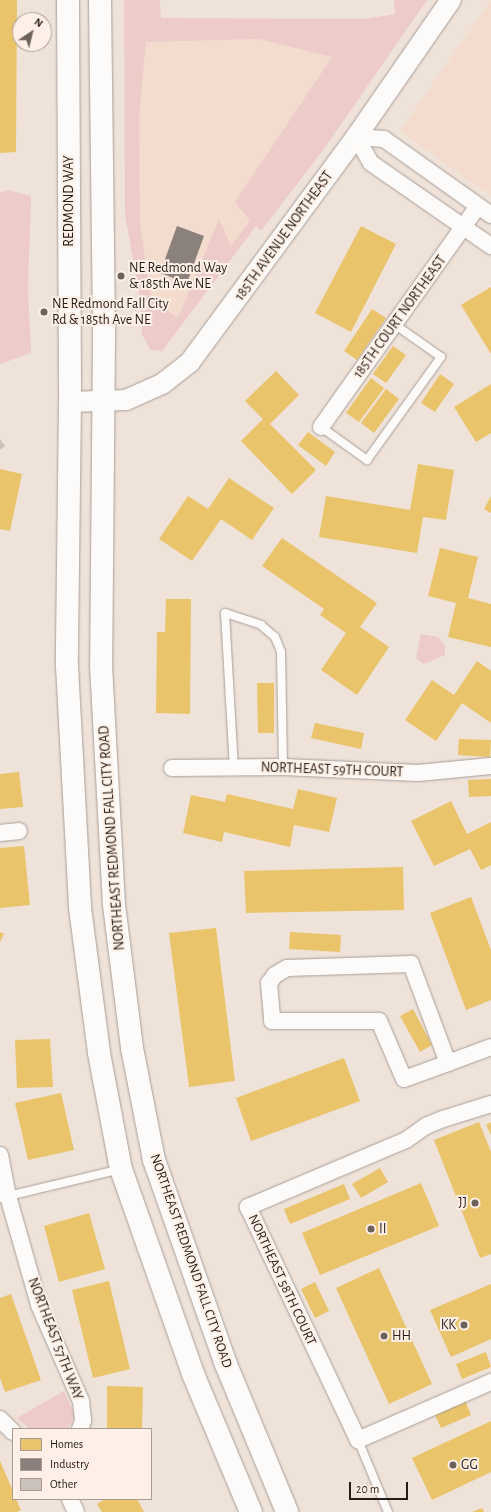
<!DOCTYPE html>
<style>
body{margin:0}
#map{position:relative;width:491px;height:1512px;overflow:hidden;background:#efe2d9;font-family:"Alegreya Sans",sans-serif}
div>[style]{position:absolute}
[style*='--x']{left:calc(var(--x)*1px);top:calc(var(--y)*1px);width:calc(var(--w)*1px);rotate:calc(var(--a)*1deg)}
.built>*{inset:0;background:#f3dccd}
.green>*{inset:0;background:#eccbc8}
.homes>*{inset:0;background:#e9c46a}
.industry>*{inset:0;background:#8a817c}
.building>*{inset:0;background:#cbc3bb}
.roads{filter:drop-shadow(0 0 1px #a89e98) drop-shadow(0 0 1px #a89e98)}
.service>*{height:8px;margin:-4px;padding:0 4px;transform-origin:4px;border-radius:4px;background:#fdfbf9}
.minor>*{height:16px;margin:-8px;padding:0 8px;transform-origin:8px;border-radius:8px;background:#fdfbf9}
.tertiary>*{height:20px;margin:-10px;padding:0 10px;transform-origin:10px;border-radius:10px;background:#fdfbf9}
.primary>*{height:22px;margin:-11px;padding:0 11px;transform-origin:11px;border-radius:11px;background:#fdfbf9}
.dots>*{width:11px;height:11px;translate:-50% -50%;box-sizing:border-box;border:2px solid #fef0e6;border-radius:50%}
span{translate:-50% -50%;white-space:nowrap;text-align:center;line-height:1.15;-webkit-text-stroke:4px #fef0e6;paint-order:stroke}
.street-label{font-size:14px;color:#251c17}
.poi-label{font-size:14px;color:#251c17}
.left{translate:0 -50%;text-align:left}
.right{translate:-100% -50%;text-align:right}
.legend{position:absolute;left:12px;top:1428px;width:140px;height:72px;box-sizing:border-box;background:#fef0e6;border:1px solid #a79b93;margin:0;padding:5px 7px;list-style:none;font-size:12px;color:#251c17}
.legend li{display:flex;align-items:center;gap:8px;height:20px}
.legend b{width:20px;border:1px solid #a79b93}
.north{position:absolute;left:12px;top:12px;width:40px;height:40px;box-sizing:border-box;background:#fef0e6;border:1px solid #a79b93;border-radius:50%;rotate:35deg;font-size:11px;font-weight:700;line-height:16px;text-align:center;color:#251c17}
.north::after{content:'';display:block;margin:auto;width:14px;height:18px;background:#6c615b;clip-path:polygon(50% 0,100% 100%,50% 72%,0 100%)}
.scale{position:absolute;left:349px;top:1482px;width:59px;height:18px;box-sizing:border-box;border:2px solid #251c17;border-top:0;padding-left:5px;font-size:12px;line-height:14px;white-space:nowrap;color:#251c17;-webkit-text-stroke:3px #fef0e6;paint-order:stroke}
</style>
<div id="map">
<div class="built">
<i style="clip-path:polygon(491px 0,491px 196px,400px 131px)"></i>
<i style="clip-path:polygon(259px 39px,332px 57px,235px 202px,251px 221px,231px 246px,219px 219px,178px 318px,151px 299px,140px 223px,139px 116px,146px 42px)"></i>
</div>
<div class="green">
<i style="clip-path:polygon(evenodd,124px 0,160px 0,161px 18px,366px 19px,395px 14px,394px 0,427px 0,326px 146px,261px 231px,256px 226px,162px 351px,150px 350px,142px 334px,139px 292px,125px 215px,124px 0,259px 39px,332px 57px,235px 202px,250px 221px,231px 246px,219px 219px,178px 318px,151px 299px,140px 223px,139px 116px,146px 42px,259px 39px)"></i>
<i style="clip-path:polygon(8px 190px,31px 196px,28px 289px,31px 353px,0 364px,0 193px)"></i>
<i style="clip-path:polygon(421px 634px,438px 637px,445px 645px,445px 655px,424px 664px,416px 658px)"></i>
<i style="clip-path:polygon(64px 1391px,75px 1415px,68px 1429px,30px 1429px,17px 1418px)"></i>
</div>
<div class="homes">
<i style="clip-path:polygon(0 0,17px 0,16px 152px,0 153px)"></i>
<i style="clip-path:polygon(361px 226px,396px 244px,351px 332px,315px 313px)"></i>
<i style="clip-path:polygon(491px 287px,491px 354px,461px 305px)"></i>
<i style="clip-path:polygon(372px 309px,386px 318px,357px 360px,344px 351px)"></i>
<i style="clip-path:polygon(393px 346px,406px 355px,386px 383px,373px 374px)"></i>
<i style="clip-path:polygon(276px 371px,299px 395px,270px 424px,316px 470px,292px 494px,241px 441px,263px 419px,245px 401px)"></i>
<i style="clip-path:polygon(440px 374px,454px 384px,435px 412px,421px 403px)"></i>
<i style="clip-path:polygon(371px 378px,384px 388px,359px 422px,346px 413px)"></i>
<i style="clip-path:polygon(491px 384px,491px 433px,476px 442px,454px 407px)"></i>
<i style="clip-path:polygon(386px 389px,399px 399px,374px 433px,361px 423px)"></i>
<i style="clip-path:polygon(308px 432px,335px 452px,326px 466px,298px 445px)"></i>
<i style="clip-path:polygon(418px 464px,454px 470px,446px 520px,423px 517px,417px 553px,319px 537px,326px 496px,410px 510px)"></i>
<i style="clip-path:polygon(0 469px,22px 474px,10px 531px,0 529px)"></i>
<i style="clip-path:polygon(229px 478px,274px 508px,252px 540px,221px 519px,192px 561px,159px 539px,188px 496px,208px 509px)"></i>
<i style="clip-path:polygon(491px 496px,491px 513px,484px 509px)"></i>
<i style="clip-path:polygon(282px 538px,377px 603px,360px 627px,389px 647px,357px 695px,321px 670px,346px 633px,320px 615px,324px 609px,262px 566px)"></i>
<i style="clip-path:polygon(440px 548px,478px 557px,468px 598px,491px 604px,491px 647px,448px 637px,456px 603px,428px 596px)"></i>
<i style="clip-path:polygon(166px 599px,191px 599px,190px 714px,156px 713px,157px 632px,165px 632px)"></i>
<i style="clip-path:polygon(477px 661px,491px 671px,491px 723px,462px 703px,436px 741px,405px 720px,432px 680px,454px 695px)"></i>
<i style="clip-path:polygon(257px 683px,274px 683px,274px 733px,258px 733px)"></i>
<i style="clip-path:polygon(315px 723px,364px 733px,361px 749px,311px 738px)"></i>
<i style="clip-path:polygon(459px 739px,491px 740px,490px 757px,458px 755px)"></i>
<i style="clip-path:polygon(19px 772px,23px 807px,0 809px,0 774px)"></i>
<i style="clip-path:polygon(491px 779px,491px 796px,469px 797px,468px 780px)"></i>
<i style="clip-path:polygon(298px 789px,337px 798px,329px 832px,294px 825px,290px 847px,224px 832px,222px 842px,183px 833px,191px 795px,225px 802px,227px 794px,293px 809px)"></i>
<i style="clip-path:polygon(451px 801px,467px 834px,491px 822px,491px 865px,481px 870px,470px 849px,434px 866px,411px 821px)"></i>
<i style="clip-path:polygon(24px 846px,30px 905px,0 908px,0 848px)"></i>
<i style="clip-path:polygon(403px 867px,404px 910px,246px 913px,244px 871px)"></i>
<i style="clip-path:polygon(471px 897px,491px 950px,491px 1000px,466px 1010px,430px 913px)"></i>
<i style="clip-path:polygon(216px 928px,235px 1081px,189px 1087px,169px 933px)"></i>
<i style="clip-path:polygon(0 932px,4px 934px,0 942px)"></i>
<i style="clip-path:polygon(290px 932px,341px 935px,340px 952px,289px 949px)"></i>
<i style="clip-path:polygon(413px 1009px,432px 1045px,420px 1052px,400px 1016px)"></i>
<i style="clip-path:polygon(50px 1039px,53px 1087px,17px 1088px,15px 1040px)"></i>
<i style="clip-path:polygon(344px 1058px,360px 1101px,251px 1141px,236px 1098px)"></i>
<i style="clip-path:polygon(61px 1093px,74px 1150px,28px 1160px,15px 1103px)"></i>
<i style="clip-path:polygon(479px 1122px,491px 1152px,491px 1254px,480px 1258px,434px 1140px)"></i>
<i style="clip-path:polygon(491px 1122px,491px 1135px,486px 1125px)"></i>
<i style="clip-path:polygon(380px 1168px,388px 1182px,361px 1198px,352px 1184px)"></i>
<i style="clip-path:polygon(421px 1183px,439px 1226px,320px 1275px,302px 1233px)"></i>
<i style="clip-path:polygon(344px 1184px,350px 1199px,290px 1224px,284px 1209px)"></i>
<i style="clip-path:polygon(89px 1213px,105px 1269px,59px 1282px,44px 1226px)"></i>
<i style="clip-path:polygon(379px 1268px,432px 1384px,389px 1404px,336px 1288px)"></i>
<i style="clip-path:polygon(109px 1281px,130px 1369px,93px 1378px,72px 1290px)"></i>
<i style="clip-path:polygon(315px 1282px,329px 1311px,315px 1318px,301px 1289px)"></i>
<i style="clip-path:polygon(491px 1284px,491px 1339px,451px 1357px,430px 1310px)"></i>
<i style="clip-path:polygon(11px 1294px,41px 1380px,5px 1392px,0 1378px,0 1298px)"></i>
<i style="clip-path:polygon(486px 1352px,491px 1367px,462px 1379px,456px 1364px)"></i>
<i style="clip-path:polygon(107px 1386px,143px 1387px,142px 1429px,107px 1429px)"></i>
<i style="clip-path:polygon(465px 1400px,471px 1415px,441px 1428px,434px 1413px)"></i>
<i style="clip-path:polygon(491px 1421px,491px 1472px,432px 1500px,412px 1458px)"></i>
<i style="clip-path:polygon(0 1461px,13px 1491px,13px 1499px,16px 1499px,21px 1510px,17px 1512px,0 1512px)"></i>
<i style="clip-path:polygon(105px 1499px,137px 1499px,144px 1512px,102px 1512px,97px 1504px)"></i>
<i style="clip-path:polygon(482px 1508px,484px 1512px,472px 1512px)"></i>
</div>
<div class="industry">
<i style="clip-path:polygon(177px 226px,204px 236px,187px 283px,160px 273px)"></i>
</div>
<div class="building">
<i style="clip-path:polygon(0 439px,5px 446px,0 450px)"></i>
</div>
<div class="roads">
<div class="service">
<i style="--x:321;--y:427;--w:57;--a:35.7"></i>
<i style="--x:367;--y:460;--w:127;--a:-54.3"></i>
<i style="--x:441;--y:357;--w:57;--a:-144.9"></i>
<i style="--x:234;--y:769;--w:156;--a:-93.3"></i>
<i style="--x:225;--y:613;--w:38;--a:18"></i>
<i style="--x:261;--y:625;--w:18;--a:41"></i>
<i style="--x:275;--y:637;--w:16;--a:68"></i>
<i style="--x:281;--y:652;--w:115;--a:89"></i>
<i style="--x:0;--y:1198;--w:124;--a:-13.5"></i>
<i style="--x:358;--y:1440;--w:78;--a:67.4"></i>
</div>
<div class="minor">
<i style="--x:356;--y:137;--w:30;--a:60"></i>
<i style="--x:371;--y:163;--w:146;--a:34.7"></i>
<i style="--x:356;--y:137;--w:28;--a:4"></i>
<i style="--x:384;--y:139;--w:131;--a:35.4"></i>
<i style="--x:321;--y:427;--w:271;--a:-54.6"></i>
<i style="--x:172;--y:768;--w:111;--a:-0.5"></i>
<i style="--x:283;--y:767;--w:135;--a:2.5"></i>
<i style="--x:418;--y:773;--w:73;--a:-5.5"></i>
<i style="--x:0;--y:833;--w:19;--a:-6"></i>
<i style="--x:448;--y:1063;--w:106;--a:-110.5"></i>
<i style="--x:411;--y:964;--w:124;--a:178.2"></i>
<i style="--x:287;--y:968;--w:14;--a:150"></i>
<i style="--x:275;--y:975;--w:10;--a:127"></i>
<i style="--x:269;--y:983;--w:38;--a:85"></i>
<i style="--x:272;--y:1021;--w:107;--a:0"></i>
<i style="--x:379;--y:1021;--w:63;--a:66.7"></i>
<i style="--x:404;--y:1079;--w:47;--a:-20"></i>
<i style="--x:448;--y:1063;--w:46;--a:-20.4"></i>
<i style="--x:491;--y:1104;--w:50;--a:162.6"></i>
<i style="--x:443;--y:1119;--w:18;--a:158"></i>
<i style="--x:426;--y:1126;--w:24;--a:145"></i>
<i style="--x:406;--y:1140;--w:172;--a:157"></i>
<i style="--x:248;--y:1207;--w:258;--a:64.7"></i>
<i style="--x:358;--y:1440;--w:145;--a:-23.6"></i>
<i style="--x:0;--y:1155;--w:42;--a:79"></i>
<i style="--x:8;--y:1196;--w:113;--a:74.1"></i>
<i style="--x:39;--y:1305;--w:105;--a:66.4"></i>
<i style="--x:81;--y:1401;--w:20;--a:84"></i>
<i style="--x:83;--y:1421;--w:9;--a:111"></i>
<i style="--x:0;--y:1419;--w:18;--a:45"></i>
<i style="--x:70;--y:1499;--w:14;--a:65"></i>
</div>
<div class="tertiary">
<i style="--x:70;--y:402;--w:56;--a:-2"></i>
<i style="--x:126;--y:400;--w:39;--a:-24"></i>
<i style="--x:162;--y:384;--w:36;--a:-38"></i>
<i style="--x:190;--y:362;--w:280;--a:-53.6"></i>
<i style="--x:356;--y:137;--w:167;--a:-55.3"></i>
</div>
<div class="primary">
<i style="--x:68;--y:0;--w:402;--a:89.7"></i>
<i style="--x:70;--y:402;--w:264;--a:90.7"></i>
<i style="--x:67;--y:666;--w:242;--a:86.9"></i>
<i style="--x:80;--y:908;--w:146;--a:82.5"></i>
<i style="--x:99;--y:1053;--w:118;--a:79.3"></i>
<i style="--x:121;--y:1169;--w:217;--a:70.6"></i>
<i style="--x:193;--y:1374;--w:150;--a:67.2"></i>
<i style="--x:100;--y:0;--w:337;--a:89.3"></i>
<i style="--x:104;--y:337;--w:328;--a:90.5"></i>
<i style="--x:101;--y:665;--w:240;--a:86.9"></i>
<i style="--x:114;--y:905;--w:144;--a:82.8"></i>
<i style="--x:132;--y:1048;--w:114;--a:78.9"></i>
<i style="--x:154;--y:1160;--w:214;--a:70.6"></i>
<i style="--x:225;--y:1362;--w:162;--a:67.5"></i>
</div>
</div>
<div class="dots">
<i style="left:121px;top:276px;background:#6c615b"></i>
<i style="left:44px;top:312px;background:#6c615b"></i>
<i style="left:475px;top:1203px;background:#6c615b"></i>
<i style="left:371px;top:1229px;background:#6c615b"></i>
<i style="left:464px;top:1325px;background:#6c615b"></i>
<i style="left:384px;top:1336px;background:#6c615b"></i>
<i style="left:453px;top:1465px;background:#6c615b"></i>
</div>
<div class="street-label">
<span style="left:69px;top:201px;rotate:-90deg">REDMOND WAY</span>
<span style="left:284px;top:236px;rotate:-54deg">185TH AVENUE NORTHEAST</span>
<span style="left:400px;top:317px;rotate:-54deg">185TH COURT NORTHEAST</span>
<span style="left:332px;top:770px;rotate:2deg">NORTHEAST 59TH COURT</span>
<span style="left:112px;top:838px;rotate:-94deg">NORTHEAST REDMOND FALL CITY ROAD</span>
<span style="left:191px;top:1261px;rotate:71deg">NORTHEAST REDMOND FALL CITY ROAD</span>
<span style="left:282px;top:1280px;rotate:65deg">NORTHEAST 58TH COURT</span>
<span style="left:55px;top:1339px;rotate:69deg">NORTHEAST 57TH WAY</span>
</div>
<div class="poi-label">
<span class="left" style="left:129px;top:276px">NE Redmond Way<br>&amp; 185th Ave NE</span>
<span class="left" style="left:52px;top:312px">NE Redmond Fall City<br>Rd &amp; 185th Ave NE</span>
<span class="right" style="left:467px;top:1203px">JJ</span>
<span class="left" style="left:379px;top:1229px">II</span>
<span class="right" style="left:456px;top:1325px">KK</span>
<span class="left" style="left:392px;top:1336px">HH</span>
<span class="left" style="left:461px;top:1465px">GG</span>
</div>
<ul class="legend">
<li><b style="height:11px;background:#e9c46a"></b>Homes</li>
<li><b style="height:11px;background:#8a817c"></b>Industry</li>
<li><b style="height:11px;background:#cbc3bb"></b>Other</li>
</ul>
<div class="north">N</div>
<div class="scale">20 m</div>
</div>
